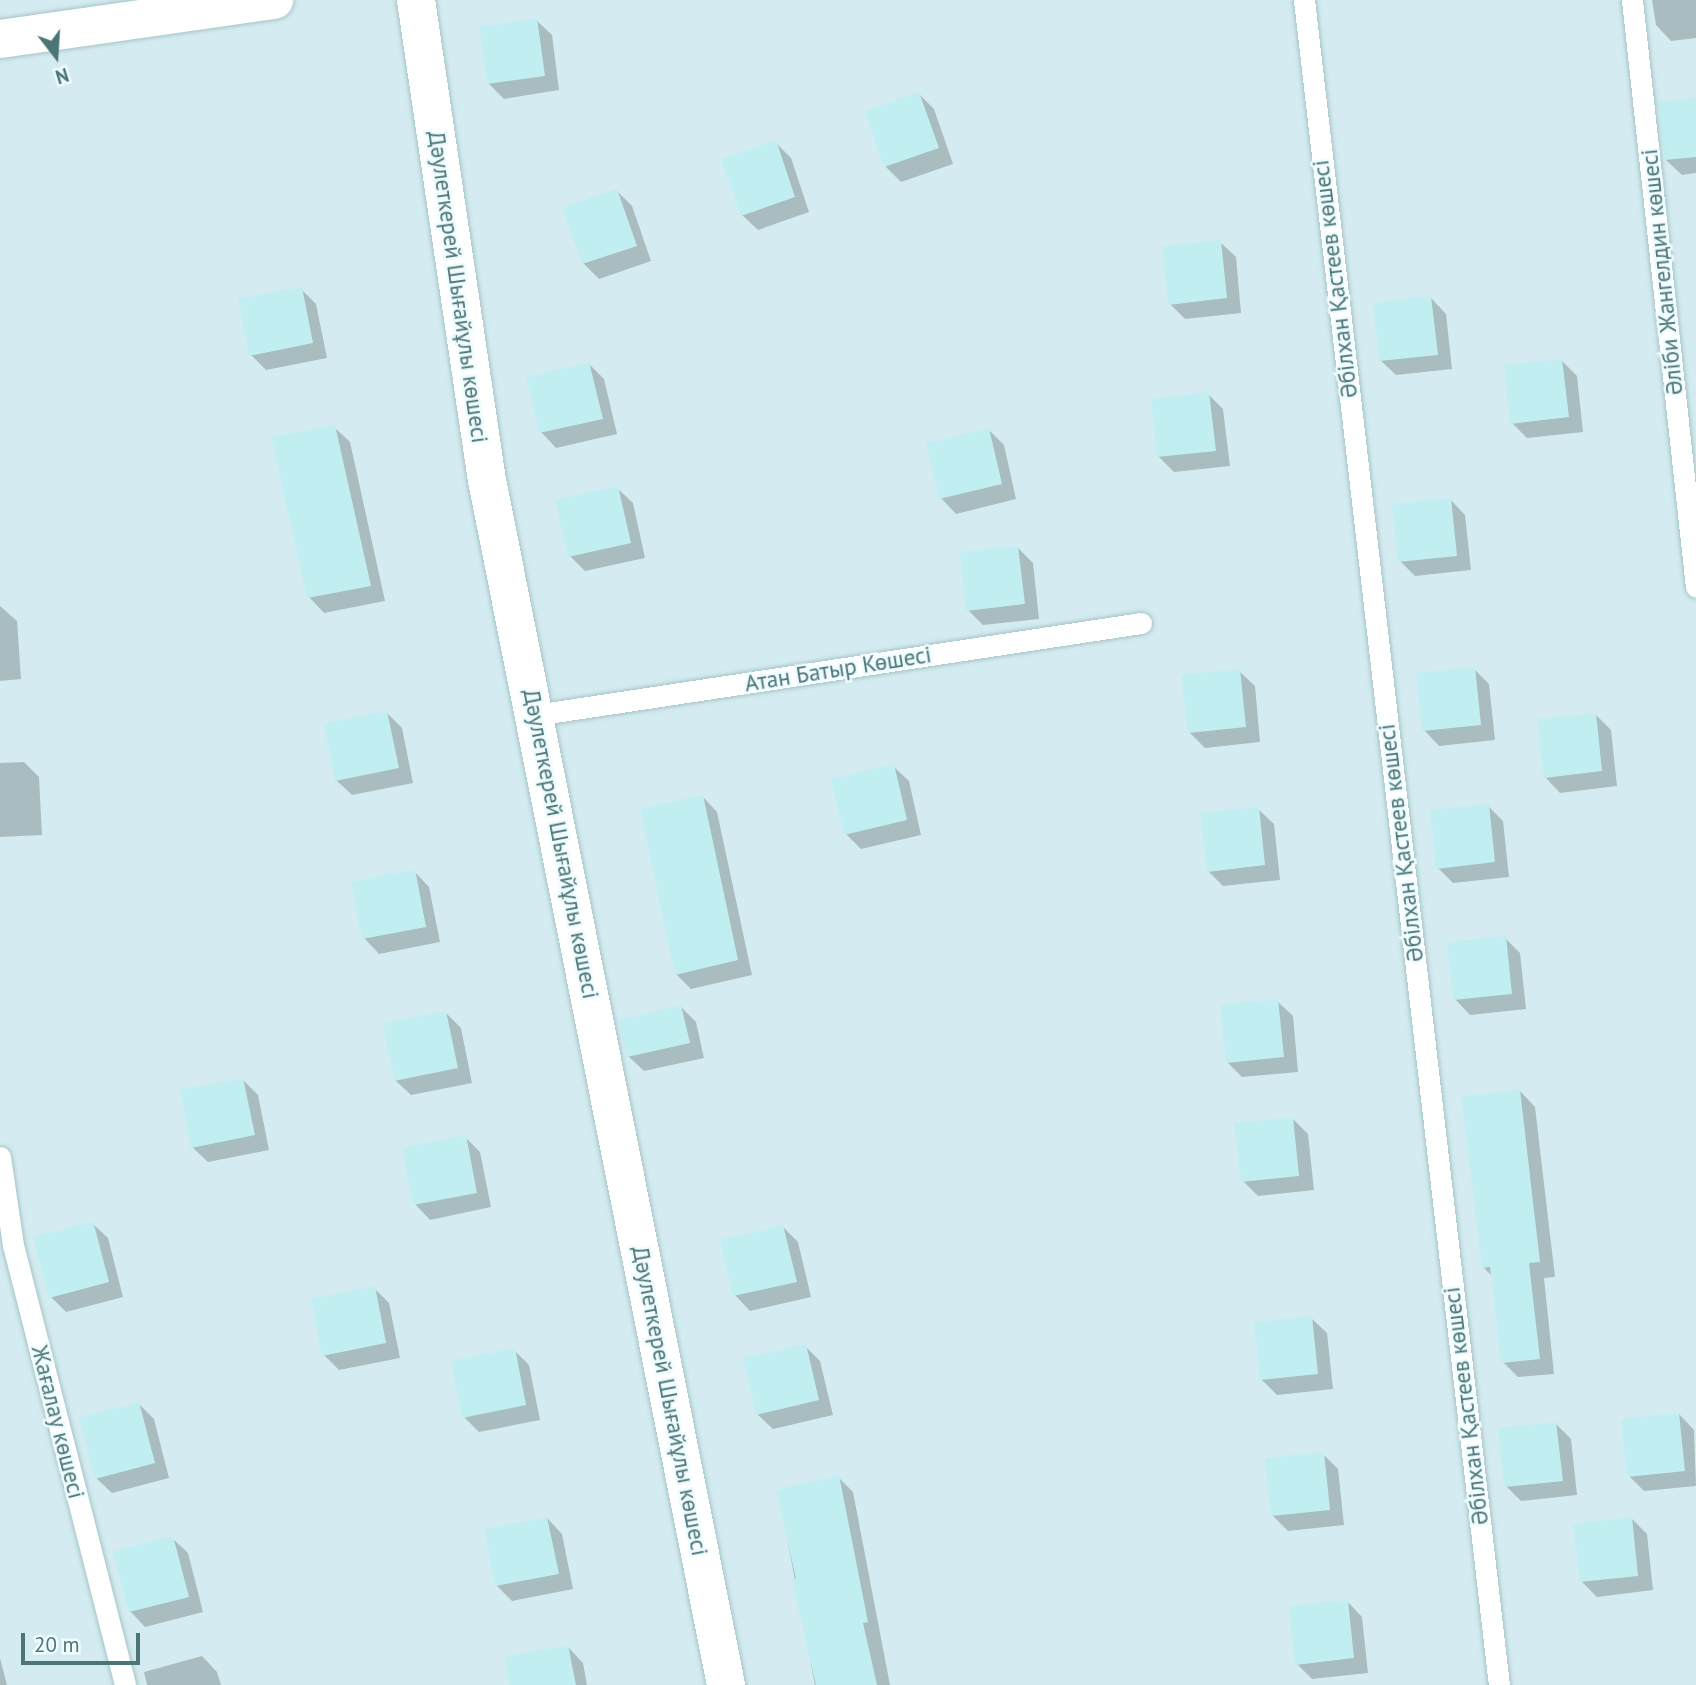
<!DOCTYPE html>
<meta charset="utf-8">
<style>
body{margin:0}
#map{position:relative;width:1696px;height:1685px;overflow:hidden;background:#e9f7fc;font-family:"PT Sans",sans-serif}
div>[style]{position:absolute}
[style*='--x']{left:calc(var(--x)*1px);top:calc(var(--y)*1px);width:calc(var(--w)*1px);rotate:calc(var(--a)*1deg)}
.residential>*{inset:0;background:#d4ecf1}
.shadow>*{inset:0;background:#0003}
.building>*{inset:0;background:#c1eff1}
.roads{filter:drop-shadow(0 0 2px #a6c5c7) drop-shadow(0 0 2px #a6c5c7)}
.service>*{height:21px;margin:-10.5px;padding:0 10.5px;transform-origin:10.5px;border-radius:10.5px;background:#fff}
.minor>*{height:38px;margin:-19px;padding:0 19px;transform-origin:19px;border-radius:19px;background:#fff}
span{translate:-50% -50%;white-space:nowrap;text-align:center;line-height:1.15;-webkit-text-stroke:5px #effbff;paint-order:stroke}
.street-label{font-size:23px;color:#4c7676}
.north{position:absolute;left:21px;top:21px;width:70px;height:70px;-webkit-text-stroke:5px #effbff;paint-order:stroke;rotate:163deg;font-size:19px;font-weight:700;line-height:28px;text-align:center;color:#4c7676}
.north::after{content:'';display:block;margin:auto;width:24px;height:32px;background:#4c7676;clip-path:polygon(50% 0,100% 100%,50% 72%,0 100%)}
.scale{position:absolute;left:21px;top:1633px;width:119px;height:32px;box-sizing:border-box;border:4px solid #4c7676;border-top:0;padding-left:9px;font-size:21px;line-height:24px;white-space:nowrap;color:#4c7676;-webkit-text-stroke:5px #effbff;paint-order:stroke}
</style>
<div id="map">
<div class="residential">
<i style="clip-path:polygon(0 0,1696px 0,1696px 1685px,0 1685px)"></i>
</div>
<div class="shadow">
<i style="clip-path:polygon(1652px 0,1696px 0,1696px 38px,1671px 41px,1656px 25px)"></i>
<i style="clip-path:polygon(536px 20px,552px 35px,559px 90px,504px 99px,489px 84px)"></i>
<i style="clip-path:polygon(919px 94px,934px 109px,953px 164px,901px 182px,885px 166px)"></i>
<i style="clip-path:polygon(1696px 99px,1696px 173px,1682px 175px,1666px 160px)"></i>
<i style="clip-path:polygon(775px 142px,791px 158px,809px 212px,758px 230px,742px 215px)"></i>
<i style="clip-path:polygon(617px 191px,632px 206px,651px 261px,599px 279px,583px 263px)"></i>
<i style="clip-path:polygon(1220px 242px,1236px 257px,1241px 313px,1185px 319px,1170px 304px)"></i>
<i style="clip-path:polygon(301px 289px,316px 304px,327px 358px,266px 370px,251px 355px)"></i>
<i style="clip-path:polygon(1431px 298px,1446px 314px,1452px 369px,1396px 375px,1380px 360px)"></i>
<i style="clip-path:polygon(1561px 360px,1577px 376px,1583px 432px,1527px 438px,1512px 423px)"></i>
<i style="clip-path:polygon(589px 364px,604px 379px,617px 434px,556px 448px,541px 432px)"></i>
<i style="clip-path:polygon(1208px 394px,1223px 409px,1230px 466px,1174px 472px,1158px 456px)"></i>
<i style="clip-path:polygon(334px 427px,350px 442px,385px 601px,324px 613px,309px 597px)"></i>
<i style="clip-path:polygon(989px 430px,1004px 445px,1016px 499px,956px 514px,941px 498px)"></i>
<i style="clip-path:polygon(617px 488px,633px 503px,645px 558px,585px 571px,570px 556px)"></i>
<i style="clip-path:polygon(1450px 499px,1465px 515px,1471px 570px,1415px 576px,1400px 561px)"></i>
<i style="clip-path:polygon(1018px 548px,1033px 563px,1039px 619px,983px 625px,968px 610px)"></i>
<i style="clip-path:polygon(0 606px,17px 621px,21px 679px,0 681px)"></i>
<i style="clip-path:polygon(1474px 669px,1489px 684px,1495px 740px,1439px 746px,1424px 730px)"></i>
<i style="clip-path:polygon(1239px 671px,1255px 686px,1260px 742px,1205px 748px,1189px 732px)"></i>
<i style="clip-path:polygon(387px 713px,402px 728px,413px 783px,352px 795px,336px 780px)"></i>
<i style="clip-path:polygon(1596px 715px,1611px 730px,1617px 786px,1560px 793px,1545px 777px)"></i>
<i style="clip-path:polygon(24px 762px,39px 777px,42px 835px,0 837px,0 763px)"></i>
<i style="clip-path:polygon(893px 766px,909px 781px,921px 835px,861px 849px,846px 834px)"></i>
<i style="clip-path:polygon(702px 796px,717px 812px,752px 975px,691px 989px,676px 974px)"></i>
<i style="clip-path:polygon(1488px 806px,1503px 821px,1509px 877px,1453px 883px,1438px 868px)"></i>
<i style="clip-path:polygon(1258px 809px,1274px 824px,1280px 880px,1223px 886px,1208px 871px)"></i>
<i style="clip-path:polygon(414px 871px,429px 887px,440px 942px,379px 954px,364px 938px)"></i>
<i style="clip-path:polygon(1505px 938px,1520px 953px,1526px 1009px,1470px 1015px,1455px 999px)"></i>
<i style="clip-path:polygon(1277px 1001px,1293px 1016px,1298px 1072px,1242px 1077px,1227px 1062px)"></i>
<i style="clip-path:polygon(681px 1007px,696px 1022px,704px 1058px,644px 1071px,628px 1056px)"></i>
<i style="clip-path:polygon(446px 1013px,461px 1028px,472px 1083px,411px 1095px,395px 1080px)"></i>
<i style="clip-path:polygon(243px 1080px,258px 1095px,269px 1150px,208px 1162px,192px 1147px)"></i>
<i style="clip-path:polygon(1520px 1091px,1535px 1107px,1555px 1277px,1544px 1278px,1554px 1374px,1518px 1377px,1503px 1362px,1493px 1277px,1483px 1267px)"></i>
<i style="clip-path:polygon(1293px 1119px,1308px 1134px,1314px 1190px,1258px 1196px,1243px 1181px)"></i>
<i style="clip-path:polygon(465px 1137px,480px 1152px,491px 1207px,430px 1220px,415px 1204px)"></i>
<i style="clip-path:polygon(92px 1223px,108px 1238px,123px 1297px,66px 1312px,51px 1297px)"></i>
<i style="clip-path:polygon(783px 1227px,798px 1242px,811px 1297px,750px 1311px,735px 1295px)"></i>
<i style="clip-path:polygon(374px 1288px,389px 1303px,400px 1358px,339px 1370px,324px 1355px)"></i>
<i style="clip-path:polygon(1311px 1318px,1327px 1333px,1333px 1389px,1277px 1395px,1261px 1379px)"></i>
<i style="clip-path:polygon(805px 1346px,820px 1361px,833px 1415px,773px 1429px,757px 1414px)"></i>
<i style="clip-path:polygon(514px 1350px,529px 1365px,540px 1420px,479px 1432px,464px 1417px)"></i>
<i style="clip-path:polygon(139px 1404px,154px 1419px,169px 1478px,112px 1493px,96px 1478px)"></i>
<i style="clip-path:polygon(1679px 1414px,1694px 1430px,1696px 1486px,1644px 1491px,1629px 1476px)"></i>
<i style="clip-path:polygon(1556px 1424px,1571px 1439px,1577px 1495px,1521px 1501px,1506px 1486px)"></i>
<i style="clip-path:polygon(1323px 1454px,1338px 1469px,1344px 1525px,1288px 1531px,1272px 1515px)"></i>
<i style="clip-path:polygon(838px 1477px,853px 1492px,890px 1685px,815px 1685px,778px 1491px)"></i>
<i style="clip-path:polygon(547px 1518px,562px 1534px,573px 1589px,512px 1601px,497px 1586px)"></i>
<i style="clip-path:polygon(1632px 1519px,1647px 1534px,1653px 1590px,1597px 1597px,1582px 1582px)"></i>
<i style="clip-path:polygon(172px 1538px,188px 1553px,203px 1612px,145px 1627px,130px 1611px)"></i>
<i style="clip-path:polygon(1347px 1601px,1362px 1617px,1368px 1673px,1312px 1679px,1297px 1664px)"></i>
<i style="clip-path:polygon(568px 1647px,583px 1663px,587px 1685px,511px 1685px)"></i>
<i style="clip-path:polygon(202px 1656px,217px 1672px,221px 1685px,147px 1685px,144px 1672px)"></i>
<i style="clip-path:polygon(0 1658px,7px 1685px,0 1685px)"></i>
</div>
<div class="building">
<i style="clip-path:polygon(537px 18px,545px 76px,487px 84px,479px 27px)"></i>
<i style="clip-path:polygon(919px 92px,939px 148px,884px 167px,865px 111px)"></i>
<i style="clip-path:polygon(1696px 98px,1696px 157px,1665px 160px,1658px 102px)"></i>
<i style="clip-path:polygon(776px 140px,795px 197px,741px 216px,721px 159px)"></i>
<i style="clip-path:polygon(617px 189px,637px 246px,582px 264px,562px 208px)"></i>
<i style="clip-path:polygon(1221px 240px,1227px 298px,1168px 305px,1162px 246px)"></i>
<i style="clip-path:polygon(302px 287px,313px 343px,249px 356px,238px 299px)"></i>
<i style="clip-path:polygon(1431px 296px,1438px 355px,1379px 361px,1373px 303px)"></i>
<i style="clip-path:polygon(1562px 359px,1569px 417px,1510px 424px,1504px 365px)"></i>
<i style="clip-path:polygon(589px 362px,603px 419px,539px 433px,526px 377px)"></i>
<i style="clip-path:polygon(1209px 392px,1216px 451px,1157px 457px,1151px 399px)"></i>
<i style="clip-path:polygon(335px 425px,371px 586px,307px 598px,271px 437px)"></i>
<i style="clip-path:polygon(989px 428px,1002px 484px,939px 499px,926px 443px)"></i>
<i style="clip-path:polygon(618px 486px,631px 543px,568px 557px,555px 500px)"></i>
<i style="clip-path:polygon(1451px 498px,1457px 556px,1398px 562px,1392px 504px)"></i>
<i style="clip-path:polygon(1018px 546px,1025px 604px,966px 611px,960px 552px)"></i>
<i style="clip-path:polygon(1475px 667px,1481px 725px,1422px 731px,1416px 673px)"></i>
<i style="clip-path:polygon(1240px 669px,1246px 727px,1188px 733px,1181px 675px)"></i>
<i style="clip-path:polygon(387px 711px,399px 768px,335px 781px,324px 723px)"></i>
<i style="clip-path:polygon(1596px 713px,1602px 771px,1544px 778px,1537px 719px)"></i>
<i style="clip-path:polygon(894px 764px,907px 820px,844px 835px,831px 779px)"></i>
<i style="clip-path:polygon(703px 795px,738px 960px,675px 975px,640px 809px)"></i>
<i style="clip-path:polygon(1489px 804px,1495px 862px,1436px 869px,1430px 810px)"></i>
<i style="clip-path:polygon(1259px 807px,1265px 865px,1207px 872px,1200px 813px)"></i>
<i style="clip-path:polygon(415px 869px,426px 927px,362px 939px,351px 882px)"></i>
<i style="clip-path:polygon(1506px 936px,1512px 994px,1453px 1000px,1447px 942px)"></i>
<i style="clip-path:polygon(1278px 999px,1284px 1057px,1226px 1063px,1220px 1005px)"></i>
<i style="clip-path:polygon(681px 1005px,690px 1043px,627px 1057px,618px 1020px)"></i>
<i style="clip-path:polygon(446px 1011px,458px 1068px,394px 1081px,383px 1023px)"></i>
<i style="clip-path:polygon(243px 1078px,255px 1135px,191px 1148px,180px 1090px)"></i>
<i style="clip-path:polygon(1520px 1090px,1540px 1262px,1529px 1263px,1540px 1359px,1501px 1363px,1490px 1267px,1482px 1268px,1461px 1096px)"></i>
<i style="clip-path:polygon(1293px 1117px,1299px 1176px,1241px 1182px,1234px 1123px)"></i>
<i style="clip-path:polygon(466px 1135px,477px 1193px,413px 1205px,402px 1148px)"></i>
<i style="clip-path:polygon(93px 1221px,109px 1282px,49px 1298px,33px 1237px)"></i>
<i style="clip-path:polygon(783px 1225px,797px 1282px,733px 1296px,720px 1240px)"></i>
<i style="clip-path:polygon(375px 1286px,386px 1343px,322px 1356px,311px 1299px)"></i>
<i style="clip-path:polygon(1312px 1316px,1318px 1374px,1260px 1380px,1254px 1322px)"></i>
<i style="clip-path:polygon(806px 1344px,819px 1400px,756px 1415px,743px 1358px)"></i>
<i style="clip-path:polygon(515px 1348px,526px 1405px,462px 1418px,451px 1361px)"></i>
<i style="clip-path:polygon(139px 1402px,155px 1463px,95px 1479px,79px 1418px)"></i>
<i style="clip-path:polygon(1679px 1413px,1685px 1471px,1627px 1477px,1621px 1419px)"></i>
<i style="clip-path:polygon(1556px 1422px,1563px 1481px,1504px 1487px,1498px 1428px)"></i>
<i style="clip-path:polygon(1324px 1452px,1330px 1510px,1271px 1516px,1265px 1458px)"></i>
<i style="clip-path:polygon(839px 1475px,868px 1622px,863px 1623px,877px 1685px,816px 1685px,792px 1580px,796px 1579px,776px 1490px)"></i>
<i style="clip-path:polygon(547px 1517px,559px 1574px,495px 1586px,484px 1529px)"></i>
<i style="clip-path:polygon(1632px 1517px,1638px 1576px,1580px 1582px,1573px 1524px)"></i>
<i style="clip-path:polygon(173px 1536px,189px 1597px,129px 1612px,112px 1552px)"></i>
<i style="clip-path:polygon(1348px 1600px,1354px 1658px,1295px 1665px,1289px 1606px)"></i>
<i style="clip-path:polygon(568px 1645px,576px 1685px,510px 1685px,504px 1657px)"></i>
</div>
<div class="roads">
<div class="service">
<i style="--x:1304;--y:0;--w:1696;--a:83.4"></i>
<i style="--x:1632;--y:0;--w:590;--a:83.78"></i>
<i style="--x:535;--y:715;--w:613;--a:-8.63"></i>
<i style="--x:0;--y:1157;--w:89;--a:81.6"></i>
<i style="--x:13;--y:1245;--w:454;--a:75.7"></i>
</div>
<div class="minor">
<i style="--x:416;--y:0;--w:480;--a:81.6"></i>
<i style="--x:486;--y:475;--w:1234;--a:78.78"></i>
<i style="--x:0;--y:39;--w:277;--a:-8.1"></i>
</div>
</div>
<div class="street-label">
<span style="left:1662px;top:272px;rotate:-96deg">Әліби Жангелдин көшесі</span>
<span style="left:1335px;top:279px;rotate:-97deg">Әбілхан Қастеев көшесі</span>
<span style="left:458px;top:287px;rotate:82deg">Дәулеткерей Шығайұлы көшесі</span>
<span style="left:838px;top:669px;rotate:-9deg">Атан Батыр Көшесі</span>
<span style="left:1401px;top:843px;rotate:-97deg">Әбілхан Қастеев көшесі</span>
<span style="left:561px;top:844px;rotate:79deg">Дәулеткерей Шығайұлы көшесі</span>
<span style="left:670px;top:1401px;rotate:79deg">Дәулеткерей Шығайұлы көшесі</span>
<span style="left:1466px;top:1406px;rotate:-97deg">Әбілхан Қастеев көшесі</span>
<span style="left:58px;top:1422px;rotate:76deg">Жағалау көшесі</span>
</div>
<div class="north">N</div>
<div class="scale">20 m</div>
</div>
